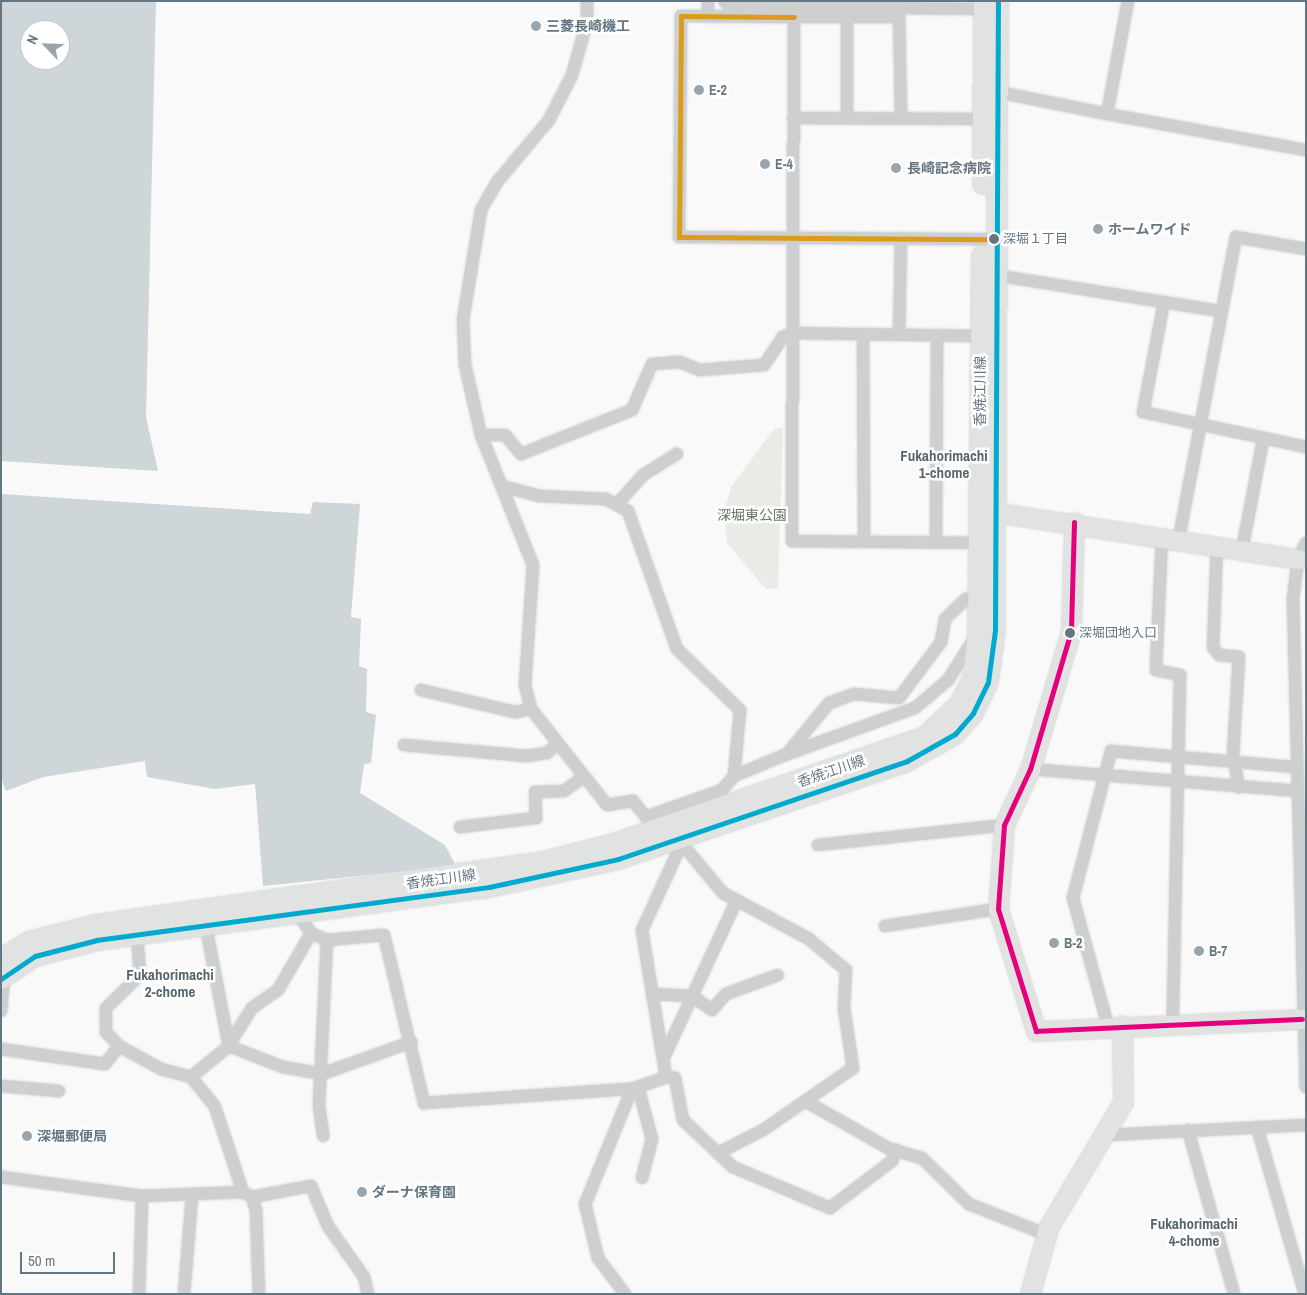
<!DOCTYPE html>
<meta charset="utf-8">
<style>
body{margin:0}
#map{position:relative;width:1307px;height:1295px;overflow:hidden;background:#f9f9f9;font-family:"Archivo Narrow","Noto Sans JP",sans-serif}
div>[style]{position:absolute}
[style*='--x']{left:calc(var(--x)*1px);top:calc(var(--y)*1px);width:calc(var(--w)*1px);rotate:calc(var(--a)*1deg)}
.green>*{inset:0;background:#e8ebe6}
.water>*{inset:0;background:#ced6d9}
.roads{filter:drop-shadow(0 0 1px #d5d6d7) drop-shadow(0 0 1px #d5d6d7)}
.street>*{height:12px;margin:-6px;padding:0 6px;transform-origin:6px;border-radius:6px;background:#cecfd0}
.secondary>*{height:19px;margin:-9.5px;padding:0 9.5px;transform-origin:9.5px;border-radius:9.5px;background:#e1e2e2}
.primary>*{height:20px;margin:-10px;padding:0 10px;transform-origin:10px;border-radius:10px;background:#e1e2e2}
.bus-1>*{height:5px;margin:-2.5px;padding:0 2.5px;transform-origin:2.5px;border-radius:2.5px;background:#da9c1a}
.bus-2>*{height:5px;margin:-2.5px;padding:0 2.5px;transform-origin:2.5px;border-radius:2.5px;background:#00a9ce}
.bus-3>*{height:5px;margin:-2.5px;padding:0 2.5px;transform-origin:2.5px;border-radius:2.5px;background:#e5007d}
.dots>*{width:14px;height:14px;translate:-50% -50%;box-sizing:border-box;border:2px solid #fff;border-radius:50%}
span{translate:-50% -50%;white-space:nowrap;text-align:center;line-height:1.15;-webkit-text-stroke:5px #fff;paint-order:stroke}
.bus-label{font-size:13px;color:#657683}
.left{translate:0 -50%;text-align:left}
.poi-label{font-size:14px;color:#657683;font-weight:700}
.street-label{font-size:14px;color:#657683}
.park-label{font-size:14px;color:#687a64}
.neighbourhood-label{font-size:15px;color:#57646e;font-weight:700}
.frame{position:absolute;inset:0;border:2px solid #657683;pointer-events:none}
.north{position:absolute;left:20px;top:20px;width:50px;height:50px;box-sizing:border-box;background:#fff;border:1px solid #c1c8cd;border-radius:50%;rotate:294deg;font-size:14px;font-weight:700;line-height:20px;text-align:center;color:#657683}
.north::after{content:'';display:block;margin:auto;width:18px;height:22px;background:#99a4ac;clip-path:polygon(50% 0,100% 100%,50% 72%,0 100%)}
.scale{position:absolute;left:20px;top:1252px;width:95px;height:22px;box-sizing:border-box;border:2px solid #657683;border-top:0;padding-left:6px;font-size:15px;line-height:18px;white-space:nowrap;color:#657683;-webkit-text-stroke:4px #fff;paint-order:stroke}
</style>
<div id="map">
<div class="green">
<i style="clip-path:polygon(783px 427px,778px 588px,766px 589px,727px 543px,724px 513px,731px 487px,774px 429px)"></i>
</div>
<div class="water">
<i style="clip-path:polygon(evenodd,1px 1px,156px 1px,146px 417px,158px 471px,1px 461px,1px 1px,30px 30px,60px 30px,60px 60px,30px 60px,30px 30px)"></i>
<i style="clip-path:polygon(1px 494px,310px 514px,313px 502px,360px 504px,351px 617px,361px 619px,359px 666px,367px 669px,366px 712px,376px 715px,371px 763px,364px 764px,360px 793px,445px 845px,456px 866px,263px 886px,255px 784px,215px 789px,147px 777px,145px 761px,43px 777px,6px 791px,1px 778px)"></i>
</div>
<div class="roads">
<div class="street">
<i style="--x:587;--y:1;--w:21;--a:90"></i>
<i style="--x:587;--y:22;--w:55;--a:105.8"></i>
<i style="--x:572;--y:75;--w:51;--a:117.1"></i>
<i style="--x:549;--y:120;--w:81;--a:130"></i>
<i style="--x:497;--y:182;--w:32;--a:120"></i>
<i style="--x:481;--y:210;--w:111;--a:99.3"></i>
<i style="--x:463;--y:320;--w:45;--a:87.5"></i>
<i style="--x:465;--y:365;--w:72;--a:77.1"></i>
<i style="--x:481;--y:435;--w:140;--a:68.2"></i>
<i style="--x:533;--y:565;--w:120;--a:93.8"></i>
<i style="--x:525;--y:685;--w:25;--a:76"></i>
<i style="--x:531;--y:709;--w:122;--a:51.6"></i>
<i style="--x:607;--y:805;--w:26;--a:-9"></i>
<i style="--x:633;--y:801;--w:21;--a:51"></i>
<i style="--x:646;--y:817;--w:81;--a:-19.6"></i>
<i style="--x:722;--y:790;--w:18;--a:-49"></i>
<i style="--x:734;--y:776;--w:57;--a:-22.5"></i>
<i style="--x:787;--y:754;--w:136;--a:-19.8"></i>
<i style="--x:915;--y:708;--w:43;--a:-40.3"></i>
<i style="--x:948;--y:680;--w:49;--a:-57.6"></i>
<i style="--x:724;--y:1;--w:7;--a:45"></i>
<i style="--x:729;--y:6;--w:255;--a:0.7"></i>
<i style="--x:708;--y:15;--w:14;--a:-90"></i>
<i style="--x:794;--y:17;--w:113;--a:-179.5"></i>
<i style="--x:681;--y:16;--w:221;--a:90.5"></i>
<i style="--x:679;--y:237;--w:315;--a:0.4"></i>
<i style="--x:847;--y:17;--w:101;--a:90"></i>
<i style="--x:998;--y:92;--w:111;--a:11.4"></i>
<i style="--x:1107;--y:114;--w:115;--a:-79.5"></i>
<i style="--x:1107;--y:114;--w:202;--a:10.3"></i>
<i style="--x:901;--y:117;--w:100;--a:-91.1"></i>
<i style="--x:899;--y:17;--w:105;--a:180"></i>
<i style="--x:794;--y:17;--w:524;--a:90.22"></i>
<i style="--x:792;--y:541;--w:192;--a:0.6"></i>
<i style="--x:793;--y:118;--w:196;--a:0.3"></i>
<i style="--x:995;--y:275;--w:227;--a:9.1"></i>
<i style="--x:1164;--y:302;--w:112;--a:100.8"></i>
<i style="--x:1143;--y:412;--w:167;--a:12.1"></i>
<i style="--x:863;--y:335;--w:205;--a:89.7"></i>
<i style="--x:899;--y:335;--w:97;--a:-88.8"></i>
<i style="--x:481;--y:435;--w:24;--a:0"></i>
<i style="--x:505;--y:435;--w:25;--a:50"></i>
<i style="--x:521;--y:454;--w:119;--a:-21.6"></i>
<i style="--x:632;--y:410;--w:50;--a:-66.5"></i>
<i style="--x:652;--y:364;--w:28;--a:-4"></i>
<i style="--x:680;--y:362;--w:22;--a:22"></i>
<i style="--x:700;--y:370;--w:64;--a:-4.5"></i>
<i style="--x:764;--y:365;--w:34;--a:-56"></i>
<i style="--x:783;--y:337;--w:11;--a:-22"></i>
<i style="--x:793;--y:333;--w:195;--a:0.9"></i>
<i style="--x:502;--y:486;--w:38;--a:15"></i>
<i style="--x:539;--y:496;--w:67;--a:2.6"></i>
<i style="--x:606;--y:499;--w:25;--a:29"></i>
<i style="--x:628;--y:511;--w:146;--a:70.5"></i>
<i style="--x:677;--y:649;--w:88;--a:44.1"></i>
<i style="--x:740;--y:710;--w:66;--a:95.2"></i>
<i style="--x:618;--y:503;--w:38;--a:-48"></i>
<i style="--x:643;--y:475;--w:40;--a:-32"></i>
<i style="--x:1162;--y:536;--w:134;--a:92.6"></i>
<i style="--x:1156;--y:670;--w:25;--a:12"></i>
<i style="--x:1180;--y:675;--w:347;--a:91.2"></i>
<i style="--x:1179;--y:538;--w:306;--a:-79.3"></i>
<i style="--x:1236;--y:237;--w:71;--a:9.7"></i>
<i style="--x:936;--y:540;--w:204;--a:-89.7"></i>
<i style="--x:1306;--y:543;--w:18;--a:117"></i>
<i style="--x:1298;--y:559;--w:40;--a:97.1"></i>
<i style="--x:1293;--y:599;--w:488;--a:88.5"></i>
<i style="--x:1217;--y:545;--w:102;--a:92.2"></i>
<i style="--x:1213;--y:647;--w:10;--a:53"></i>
<i style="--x:1219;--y:655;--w:20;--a:6"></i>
<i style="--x:1239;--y:657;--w:99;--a:93.5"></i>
<i style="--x:1233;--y:756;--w:32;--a:79"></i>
<i style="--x:1242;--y:550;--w:112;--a:-79.2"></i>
<i style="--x:421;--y:690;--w:97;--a:13.2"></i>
<i style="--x:515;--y:712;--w:16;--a:-11"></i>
<i style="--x:404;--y:745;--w:123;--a:5.1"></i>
<i style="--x:527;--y:756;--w:20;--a:-9"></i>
<i style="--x:547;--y:753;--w:13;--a:-42"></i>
<i style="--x:787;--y:754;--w:66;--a:-50.5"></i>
<i style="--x:829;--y:703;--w:27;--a:-20"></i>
<i style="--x:854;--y:694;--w:45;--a:5.1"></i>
<i style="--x:899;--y:698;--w:70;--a:-53.1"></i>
<i style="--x:941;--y:642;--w:23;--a:-80"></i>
<i style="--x:945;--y:619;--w:29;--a:-44"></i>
<i style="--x:966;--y:599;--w:12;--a:5"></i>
<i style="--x:1030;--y:769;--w:266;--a:4.7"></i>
<i style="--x:460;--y:827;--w:77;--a:-6.8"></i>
<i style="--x:536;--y:818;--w:26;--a:-92"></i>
<i style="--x:535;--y:792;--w:29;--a:-2"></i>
<i style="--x:564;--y:791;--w:24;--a:-36"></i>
<i style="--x:682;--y:844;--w:64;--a:50.1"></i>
<i style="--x:723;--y:893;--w:98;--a:28.1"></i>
<i style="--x:809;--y:939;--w:48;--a:40"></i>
<i style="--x:846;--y:970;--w:38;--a:93"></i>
<i style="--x:844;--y:1008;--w:61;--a:81.5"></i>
<i style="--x:853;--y:1068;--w:109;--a:145.4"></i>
<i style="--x:763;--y:1130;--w:51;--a:152.9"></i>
<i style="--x:718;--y:1153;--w:48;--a:-136.7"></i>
<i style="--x:683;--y:1120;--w:43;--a:-100.8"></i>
<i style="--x:675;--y:1078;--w:9;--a:-174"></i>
<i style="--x:666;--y:1077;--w:149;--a:-99.3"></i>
<i style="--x:642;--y:930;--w:98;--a:-65.3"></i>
<i style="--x:818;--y:845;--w:187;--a:-6.1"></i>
<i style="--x:297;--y:913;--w:24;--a:55"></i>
<i style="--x:311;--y:933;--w:17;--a:24"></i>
<i style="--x:327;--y:940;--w:166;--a:92.8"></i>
<i style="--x:319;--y:1106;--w:30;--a:82"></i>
<i style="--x:885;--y:926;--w:114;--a:-8.6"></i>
<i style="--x:206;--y:927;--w:121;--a:79.1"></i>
<i style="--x:137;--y:935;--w:40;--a:85.7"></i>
<i style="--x:140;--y:975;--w:47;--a:135.9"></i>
<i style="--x:106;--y:1008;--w:24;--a:90"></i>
<i style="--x:106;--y:1032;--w:19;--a:47"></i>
<i style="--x:119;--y:1046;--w:48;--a:28.7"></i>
<i style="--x:161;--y:1069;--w:31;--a:15"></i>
<i style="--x:191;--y:1077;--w:38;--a:51"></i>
<i style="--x:215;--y:1107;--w:89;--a:71.8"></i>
<i style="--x:327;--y:940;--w:57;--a:-5"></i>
<i style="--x:384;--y:935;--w:173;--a:76.6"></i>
<i style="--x:424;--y:1103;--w:208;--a:-3.9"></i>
<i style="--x:652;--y:994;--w:40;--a:2.9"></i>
<i style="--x:692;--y:996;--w:24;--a:35"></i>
<i style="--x:712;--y:1010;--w:21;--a:-49"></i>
<i style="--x:726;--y:994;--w:55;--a:-20.1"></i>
<i style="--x:1;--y:1011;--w:34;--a:-85"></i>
<i style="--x:1108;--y:1026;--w:133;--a:-105.3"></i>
<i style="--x:1073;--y:898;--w:152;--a:-75.5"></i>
<i style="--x:1111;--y:751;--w:185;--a:5"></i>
<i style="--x:230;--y:1043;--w:41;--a:-57.8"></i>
<i style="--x:252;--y:1008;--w:32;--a:-35"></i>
<i style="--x:278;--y:990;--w:66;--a:-59.9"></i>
<i style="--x:229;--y:1046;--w:58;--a:21.3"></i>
<i style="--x:283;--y:1067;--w:40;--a:10"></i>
<i style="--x:322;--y:1074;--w:95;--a:-19.8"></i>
<i style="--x:1;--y:1049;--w:105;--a:8.2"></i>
<i style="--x:105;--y:1064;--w:23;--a:-52"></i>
<i style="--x:664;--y:1057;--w:173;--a:-65.1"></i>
<i style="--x:191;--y:1077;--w:49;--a:-39.2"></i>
<i style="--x:1;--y:1086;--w:58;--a:4.9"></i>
<i style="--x:638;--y:1087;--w:54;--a:74.9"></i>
<i style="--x:652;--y:1139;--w:40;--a:104.4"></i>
<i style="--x:805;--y:1101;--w:98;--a:29.5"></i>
<i style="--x:890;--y:1149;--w:33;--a:16"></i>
<i style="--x:922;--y:1158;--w:66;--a:44.4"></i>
<i style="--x:969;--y:1204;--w:82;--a:21.5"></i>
<i style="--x:1257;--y:1127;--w:174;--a:74"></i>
<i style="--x:1188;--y:1130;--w:170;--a:74.3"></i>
<i style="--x:1107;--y:1135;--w:199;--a:-2.9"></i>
<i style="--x:718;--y:1153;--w:21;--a:43"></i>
<i style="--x:733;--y:1167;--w:105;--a:22.9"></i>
<i style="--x:830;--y:1208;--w:78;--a:-37.2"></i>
<i style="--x:892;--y:1161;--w:12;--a:-70"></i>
<i style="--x:1;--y:1177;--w:142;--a:7.7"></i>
<i style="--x:142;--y:1196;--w:101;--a:-2.3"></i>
<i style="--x:243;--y:1192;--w:10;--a:29"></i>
<i style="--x:252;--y:1197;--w:14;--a:73"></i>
<i style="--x:256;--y:1210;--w:84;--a:88"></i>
<i style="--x:252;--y:1197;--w:60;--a:-10.6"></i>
<i style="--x:311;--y:1186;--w:43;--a:67"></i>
<i style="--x:328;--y:1226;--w:62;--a:54.8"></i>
<i style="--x:364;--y:1277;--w:17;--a:77"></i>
<i style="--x:139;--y:1294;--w:98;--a:-88.2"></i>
<i style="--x:184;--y:1294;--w:97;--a:-85.3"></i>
<i style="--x:625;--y:1294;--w:45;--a:-126.9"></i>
<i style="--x:598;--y:1258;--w:56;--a:-103.5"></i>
<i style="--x:585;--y:1204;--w:124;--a:-67.8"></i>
<i style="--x:632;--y:1089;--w:36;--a:-19"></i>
</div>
<div class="secondary">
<i style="--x:981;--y:510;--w:321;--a:8.8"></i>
<i style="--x:1074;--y:522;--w:109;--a:91.6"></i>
<i style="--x:1071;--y:631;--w:144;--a:106.5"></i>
<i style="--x:1030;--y:769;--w:62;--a:114.9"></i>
<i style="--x:1004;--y:825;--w:84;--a:94.1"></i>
<i style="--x:998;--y:909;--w:128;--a:72.7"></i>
<i style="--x:1036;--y:1031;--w:266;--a:-2.6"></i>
<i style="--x:1030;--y:1294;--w:68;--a:-74.7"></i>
<i style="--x:1048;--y:1228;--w:147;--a:-59.2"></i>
<i style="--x:1123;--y:1102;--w:77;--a:-90.7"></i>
</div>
<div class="primary">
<i style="--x:983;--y:184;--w:183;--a:-89.7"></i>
<i style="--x:1;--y:959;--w:33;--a:-31"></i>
<i style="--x:29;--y:942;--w:68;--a:-14.4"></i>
<i style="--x:95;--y:925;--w:452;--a:-8"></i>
<i style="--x:543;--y:862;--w:73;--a:-14.2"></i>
<i style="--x:614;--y:844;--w:329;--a:-19"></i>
<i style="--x:925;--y:737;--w:48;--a:-43.3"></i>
<i style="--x:960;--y:704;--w:29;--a:-63"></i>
<i style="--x:973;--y:678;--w:45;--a:-83.7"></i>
<i style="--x:978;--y:633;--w:377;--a:-89.4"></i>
<i style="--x:1;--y:979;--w:41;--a:-34.1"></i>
<i style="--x:35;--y:956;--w:64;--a:-14.5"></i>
<i style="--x:97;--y:940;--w:396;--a:-7.7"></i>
<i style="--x:489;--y:887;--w:132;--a:-12.2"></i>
<i style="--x:618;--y:859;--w:305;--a:-18.7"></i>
<i style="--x:907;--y:761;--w:55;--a:-29.4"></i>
<i style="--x:955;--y:734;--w:28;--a:-49"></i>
<i style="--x:973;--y:713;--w:34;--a:-64"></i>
<i style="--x:988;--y:682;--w:52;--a:-82.3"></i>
<i style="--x:995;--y:630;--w:629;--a:-89.73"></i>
</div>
</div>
<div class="bus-1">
<i style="--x:794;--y:17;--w:113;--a:-179.5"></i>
<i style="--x:681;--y:16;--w:221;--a:90.5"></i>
<i style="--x:679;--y:237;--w:315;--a:0.4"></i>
</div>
<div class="bus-2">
<i style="--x:1;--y:979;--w:41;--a:-34.1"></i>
<i style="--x:35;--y:956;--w:64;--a:-14.5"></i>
<i style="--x:97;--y:940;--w:396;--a:-7.7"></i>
<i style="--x:489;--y:887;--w:132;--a:-12.2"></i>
<i style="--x:618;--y:859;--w:305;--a:-18.7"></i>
<i style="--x:907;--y:761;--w:55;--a:-29.4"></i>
<i style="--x:955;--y:734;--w:28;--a:-49"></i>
<i style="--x:973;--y:713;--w:34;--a:-64"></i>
<i style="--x:988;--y:682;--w:52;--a:-82.3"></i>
<i style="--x:995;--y:630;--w:629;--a:-89.73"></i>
</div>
<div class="bus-3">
<i style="--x:1074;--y:522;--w:109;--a:91.6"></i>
<i style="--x:1071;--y:631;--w:144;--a:106.5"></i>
<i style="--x:1030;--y:769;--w:62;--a:114.9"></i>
<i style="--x:1004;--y:825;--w:84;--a:94.1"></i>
<i style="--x:998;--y:909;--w:128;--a:72.7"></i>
<i style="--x:1036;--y:1031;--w:266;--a:-2.6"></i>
</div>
<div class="dots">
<i style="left:536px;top:26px;background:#99a4ac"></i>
<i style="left:699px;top:90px;background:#99a4ac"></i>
<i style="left:765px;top:164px;background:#99a4ac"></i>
<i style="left:896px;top:168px;background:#99a4ac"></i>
<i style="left:1098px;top:229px;background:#99a4ac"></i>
<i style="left:994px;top:239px;background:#657683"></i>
<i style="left:1070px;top:633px;background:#657683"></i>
<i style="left:1054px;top:943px;background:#99a4ac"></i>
<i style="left:1199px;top:951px;background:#99a4ac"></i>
<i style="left:27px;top:1136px;background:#99a4ac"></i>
<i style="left:362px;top:1192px;background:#99a4ac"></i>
</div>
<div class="bus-label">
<span class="left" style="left:1003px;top:239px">深堀１丁目</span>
<span class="left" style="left:1079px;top:633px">深堀団地入口</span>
</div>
<div class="poi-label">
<span class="left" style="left:546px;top:26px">三菱長崎機工</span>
<span class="left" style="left:709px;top:90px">E-2</span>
<span class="left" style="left:775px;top:164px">E-4</span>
<span class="left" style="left:907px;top:168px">長崎記念病院</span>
<span class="left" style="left:1108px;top:229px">ホームワイド</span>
<span class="left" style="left:1064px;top:943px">B-2</span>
<span class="left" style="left:1209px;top:951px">B-7</span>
<span class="left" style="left:37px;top:1136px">深堀郵便局</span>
<span class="left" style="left:372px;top:1192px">ダーナ保育園</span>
</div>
<div class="street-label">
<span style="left:980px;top:391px;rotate:-90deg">香焼江川線</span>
<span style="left:831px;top:771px;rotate:-19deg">香焼江川線</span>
<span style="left:441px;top:879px;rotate:-8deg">香焼江川線</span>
</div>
<div class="park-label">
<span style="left:752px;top:515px">深堀東公園</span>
</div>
<div class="neighbourhood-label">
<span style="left:944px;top:464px">Fukahorimachi<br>1-chome</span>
<span style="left:170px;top:983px">Fukahorimachi<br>2-chome</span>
<span style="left:1194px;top:1232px">Fukahorimachi<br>4-chome</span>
</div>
<div class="frame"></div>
<div class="north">N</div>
<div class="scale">50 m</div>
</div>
